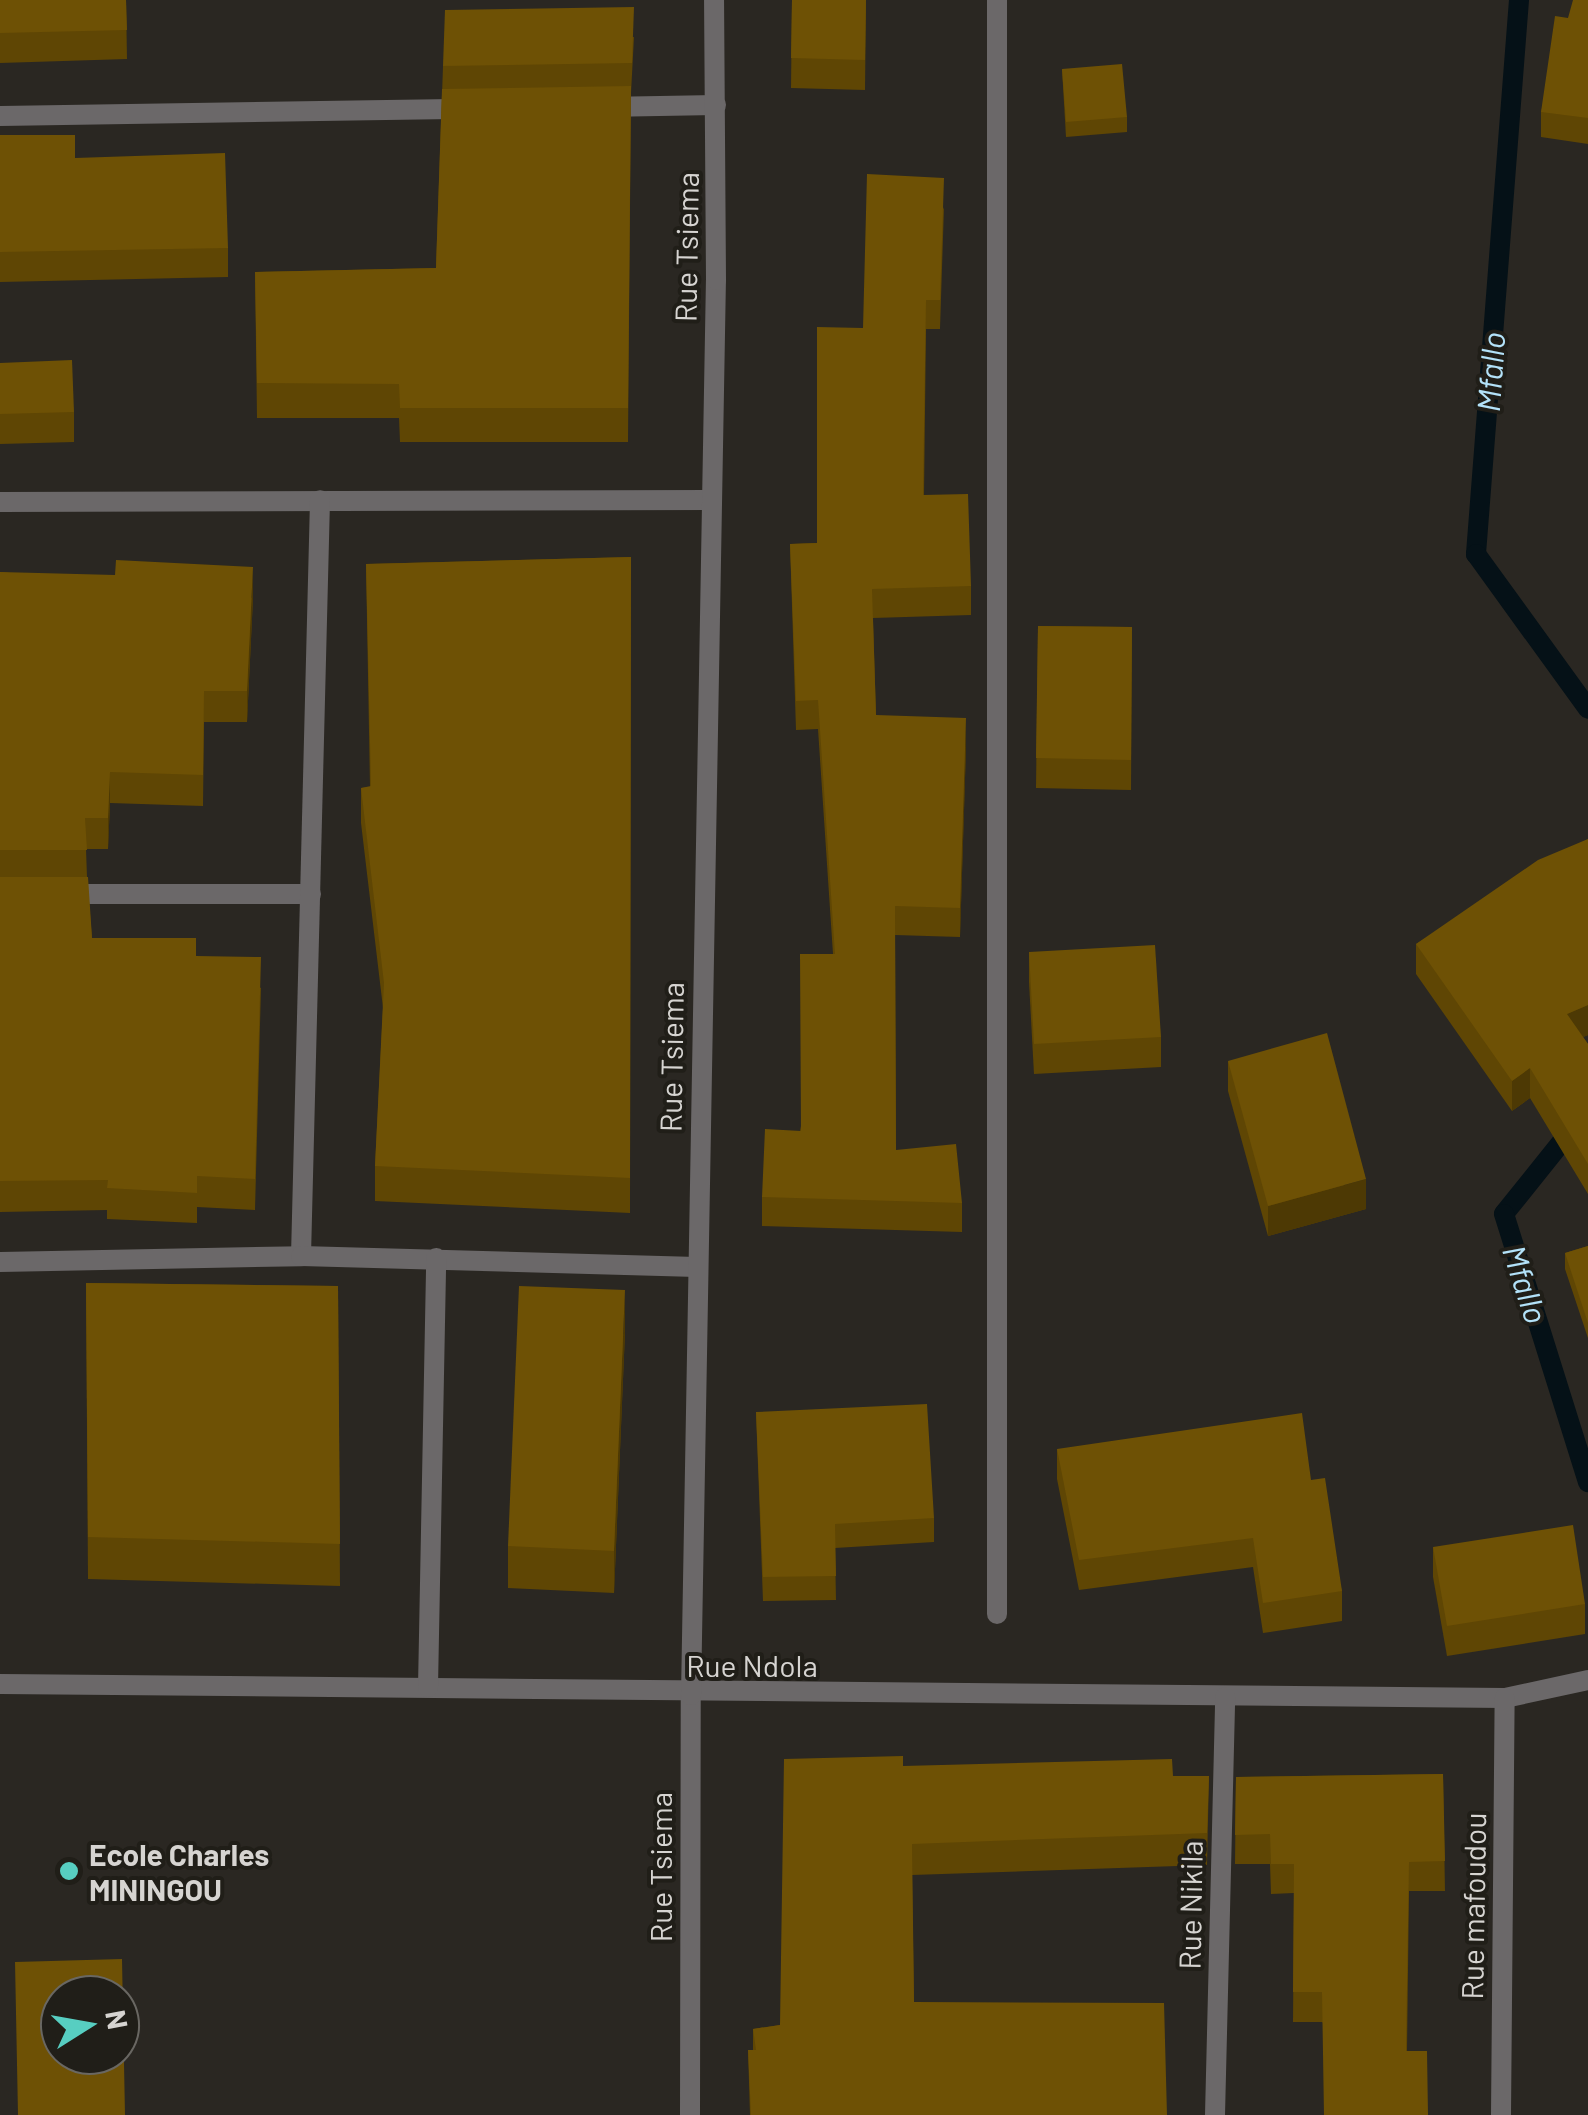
<!DOCTYPE html>
<style>
body{margin:0}
#map{position:relative;width:1588px;height:2115px;overflow:hidden;background:#2a2722;font-family:Barlow,sans-serif}
div>[style]{position:absolute}
[style*='--x']{left:calc(var(--x)*1px);top:calc(var(--y)*1px);width:calc(var(--w)*1px);rotate:calc(var(--a)*1deg)}
.stream>*{height:20px;margin:-10px;padding:0 10px;transform-origin:10px;border-radius:10px;background:#051117}
.street>*{height:20px;margin:-10px;padding:0 10px;transform-origin:10px;border-radius:10px;background:#6b6869}
.wall>*{inset:0;background:#5f4604}
.shaded-wall>*{inset:0;background:#4d3904}
.building>*{inset:0;background:#6e5105}
.dots>*{width:28px;height:28px;translate:-50% -50%;box-sizing:border-box;border:5px solid #201e18;border-radius:50%}
span{translate:-50% -50%;white-space:nowrap;text-align:center;line-height:1.15;-webkit-text-stroke:8px #201e18;paint-order:stroke}
.street-label{font-size:30px;color:#d6d4d1}
.poi-label{font-size:30px;color:#d6d4d1;font-weight:700}
.left{translate:0 -50%;text-align:left}
.water-label{font-size:32px;color:#b3e2f9;font-style:italic}
.north{position:absolute;left:40px;top:1975px;width:100px;height:100px;box-sizing:border-box;background:#201e18;border:2px solid #696762;border-radius:50%;rotate:79deg;font-size:28px;font-weight:700;line-height:40px;text-align:center;color:#d6d4d1}
.north::after{content:'';display:block;margin:auto;width:35px;height:45px;background:#57cec1;clip-path:polygon(50% 0,100% 100%,50% 72%,0 100%)}
</style>
<div id="map">
<div class="stream">
<i style="--x:1519;--y:0;--w:556;--a:94.44"></i>
<i style="--x:1476;--y:554;--w:191;--a:54.1"></i>
<i style="--x:1588;--y:1109;--w:134;--a:128.7"></i>
<i style="--x:1504;--y:1214;--w:281;--a:72.6"></i>
</div>
<div class="street">
<i style="--x:603;--y:107;--w:113;--a:-1"></i>
<i style="--x:0;--y:116;--w:469;--a:-0.9"></i>
<i style="--x:0;--y:502;--w:709;--a:-0.16"></i>
<i style="--x:63;--y:894;--w:248;--a:0"></i>
<i style="--x:301;--y:1256;--w:756;--a:-88.56"></i>
<i style="--x:0;--y:1262;--w:301;--a:-1.1"></i>
<i style="--x:301;--y:1256;--w:396;--a:1.6"></i>
<i style="--x:997;--y:1614;--w:1614;--a:-90"></i>
<i style="--x:0;--y:1684;--w:1505;--a:0.53"></i>
<i style="--x:1505;--y:1698;--w:85;--a:-12.2"></i>
<i style="--x:428;--y:1687;--w:429;--a:-88.9"></i>
<i style="--x:690;--y:2115;--w:420;--a:-89.9"></i>
<i style="--x:691;--y:1695;--w:1415;--a:-88.99"></i>
<i style="--x:716;--y:280;--w:280;--a:-90.4"></i>
<i style="--x:1215;--y:2115;--w:418;--a:-88.6"></i>
<i style="--x:1501;--y:2115;--w:417;--a:-89.5"></i>
</div>
<div class="wall">
<i style="clip-path:polygon(0 0,126px 0,127px 59px,0 63px)"></i>
<i style="clip-path:polygon(792px 0,866px 0,865px 90px,791px 88px)"></i>
<i style="clip-path:polygon(1588px 0,1588px 144px,1541px 137px,1541px 112px,1568px 18px)"></i>
<i style="clip-path:polygon(634px 37px,631px 93px,628px 442px,400px 442px,399px 418px,257px 418px,255px 272px,436px 268px,443px 66px)"></i>
<i style="clip-path:polygon(1062px 69px,1127px 117px,1127px 132px,1066px 137px)"></i>
<i style="clip-path:polygon(0 135px,75px 158px,228px 248px,228px 277px,0 282px)"></i>
<i style="clip-path:polygon(944px 207px,940px 329px,926px 329px,924px 495px,971px 586px,971px 615px,873px 618px,876px 715px,966px 747px,960px 937px,895px 935px,896px 1150px,962px 1203px,962px 1232px,762px 1226px,762px 1197px,800px 1131px,833px 954px,818px 729px,796px 730px,790px 544px,817px 543px)"></i>
<i style="clip-path:polygon(0 363px,74px 412px,74px 442px,0 444px)"></i>
<i style="clip-path:polygon(631px 557px,630px 1213px,375px 1201px,375px 1166px,383px 1008px,361px 823px,361px 788px,370px 787px,366px 564px)"></i>
<i style="clip-path:polygon(0 572px,253px 598px,247px 722px,204px 722px,203px 806px,110px 803px,108px 849px,86px 849px,87px 877px,92px 938px,196px 956px,261px 988px,255px 1210px,197px 1207px,197px 1223px,107px 1219px,107px 1210px,0 1212px)"></i>
<i style="clip-path:polygon(1038px 626px,1132px 627px,1131px 790px,1036px 788px)"></i>
<i style="clip-path:polygon(1588px 839px,1588px 1035px,1583px 1037px,1588px 1044px,1588px 1194px,1530px 1098px,1512px 1111px,1416px 974px,1416px 944px)"></i>
<i style="clip-path:polygon(1029px 952px,1161px 1037px,1161px 1067px,1034px 1074px,1029px 982px)"></i>
<i style="clip-path:polygon(1228px 1061px,1366px 1209px,1268px 1236px,1228px 1091px)"></i>
<i style="clip-path:polygon(1588px 1246px,1588px 1338px,1565px 1269px,1565px 1253px)"></i>
<i style="clip-path:polygon(86px 1283px,338px 1286px,340px 1586px,88px 1579px)"></i>
<i style="clip-path:polygon(625px 1332px,614px 1593px,508px 1588px,508px 1546px)"></i>
<i style="clip-path:polygon(756px 1412px,934px 1518px,934px 1542px,835px 1548px,836px 1600px,763px 1601px)"></i>
<i style="clip-path:polygon(1057px 1449px,1311px 1480px,1342px 1591px,1342px 1621px,1263px 1633px,1253px 1567px,1079px 1590px,1057px 1479px)"></i>
<i style="clip-path:polygon(1433px 1547px,1585px 1604px,1585px 1634px,1447px 1656px,1433px 1577px)"></i>
<i style="clip-path:polygon(903px 1766px,1173px 1776px,1209px 1776px,1207px 1865px,912px 1875px,914px 2002px,1167px 2115px,750px 2115px,748px 2050px,753px 2050px,753px 2029px,780px 2025px)"></i>
<i style="clip-path:polygon(1443px 1774px,1445px 1891px,1409px 1891px,1407px 2051px,1428px 2115px,1322px 2022px,1293px 2022px,1294px 1893px,1271px 1894px,1270px 1864px,1235px 1864px,1236px 1777px)"></i>
</div>
<div class="shaded-wall">
<i style="clip-path:polygon(253px 567px,253px 598px,247px 722px,247px 691px)"></i>
<i style="clip-path:polygon(966px 718px,966px 747px,960px 937px,960px 908px)"></i>
<i style="clip-path:polygon(110px 772px,110px 803px,108px 849px,108px 818px)"></i>
<i style="clip-path:polygon(1588px 1005px,1588px 1035px,1567px 1044px,1567px 1014px)"></i>
<i style="clip-path:polygon(1530px 1068px,1530px 1098px,1512px 1111px,1512px 1081px)"></i>
<i style="clip-path:polygon(1366px 1179px,1366px 1209px,1268px 1236px,1268px 1206px)"></i>
<i style="clip-path:polygon(625px 1290px,625px 1332px,614px 1593px,614px 1551px)"></i>
</div>
<div class="building">
<i style="clip-path:polygon(0 0,126px 0,127px 30px,0 33px)"></i>
<i style="clip-path:polygon(792px 0,866px 0,865px 60px,791px 58px)"></i>
<i style="clip-path:polygon(1573px 0,1588px 0,1588px 118px,1541px 112px,1555px 16px,1568px 18px)"></i>
<i style="clip-path:polygon(634px 7px,632px 63px,443px 66px,445px 10px)"></i>
<i style="clip-path:polygon(1122px 64px,1127px 117px,1066px 122px,1062px 69px)"></i>
<i style="clip-path:polygon(631px 86px,628px 408px,400px 408px,399px 384px,257px 383px,255px 272px,436px 268px,442px 89px)"></i>
<i style="clip-path:polygon(0 135px,75px 135px,75px 158px,225px 153px,228px 248px,0 252px)"></i>
<i style="clip-path:polygon(867px 174px,944px 178px,940px 300px,926px 300px,923px 495px,968px 494px,971px 586px,872px 589px,876px 715px,966px 718px,960px 908px,895px 906px,896px 1150px,956px 1144px,962px 1203px,762px 1197px,765px 1129px,801px 1131px,800px 954px,835px 954px,818px 700px,796px 701px,790px 544px,817px 543px,817px 327px,863px 328px)"></i>
<i style="clip-path:polygon(72px 360px,74px 412px,0 414px,0 363px)"></i>
<i style="clip-path:polygon(631px 557px,630px 1178px,375px 1166px,384px 983px,361px 788px,371px 786px,366px 564px)"></i>
<i style="clip-path:polygon(116px 560px,253px 567px,247px 691px,204px 691px,203px 775px,110px 772px,108px 818px,85px 818px,87px 850px,0 850px,0 572px,115px 575px)"></i>
<i style="clip-path:polygon(1038px 626px,1132px 627px,1131px 760px,1036px 758px)"></i>
<i style="clip-path:polygon(1588px 839px,1588px 1005px,1567px 1014px,1588px 1044px,1588px 1164px,1530px 1068px,1512px 1081px,1416px 944px,1538px 860px)"></i>
<i style="clip-path:polygon(0 877px,88px 877px,92px 938px,196px 938px,196px 956px,261px 957px,255px 1179px,197px 1176px,197px 1193px,107px 1188px,108px 1180px,0 1181px)"></i>
<i style="clip-path:polygon(1155px 945px,1161px 1037px,1034px 1044px,1029px 952px)"></i>
<i style="clip-path:polygon(1327px 1033px,1366px 1179px,1268px 1206px,1228px 1061px)"></i>
<i style="clip-path:polygon(1588px 1246px,1588px 1323px,1565px 1253px)"></i>
<i style="clip-path:polygon(86px 1283px,338px 1286px,340px 1544px,88px 1537px)"></i>
<i style="clip-path:polygon(519px 1286px,625px 1290px,614px 1551px,508px 1546px)"></i>
<i style="clip-path:polygon(927px 1404px,934px 1518px,835px 1524px,836px 1576px,763px 1577px,756px 1412px)"></i>
<i style="clip-path:polygon(1302px 1413px,1311px 1480px,1325px 1478px,1342px 1591px,1263px 1603px,1253px 1538px,1079px 1560px,1057px 1449px)"></i>
<i style="clip-path:polygon(1573px 1525px,1585px 1604px,1447px 1626px,1433px 1547px)"></i>
<i style="clip-path:polygon(903px 1756px,903px 1766px,1172px 1759px,1173px 1776px,1209px 1776px,1207px 1833px,912px 1844px,914px 2002px,1164px 2003px,1167px 2115px,751px 2115px,748px 2050px,756px 2050px,753px 2029px,780px 2025px,784px 1759px)"></i>
<i style="clip-path:polygon(1443px 1774px,1445px 1861px,1409px 1862px,1406px 2051px,1427px 2051px,1428px 2115px,1324px 2115px,1322px 1992px,1293px 1992px,1294px 1864px,1271px 1864px,1270px 1834px,1235px 1835px,1236px 1777px)"></i>
<i style="clip-path:polygon(evenodd,122px 1959px,125px 2115px,18px 2115px,15px 1962px,122px 1959px,60px 1995px,120px 1995px,120px 2055px,60px 2055px,60px 1995px)"></i>
</div>
<div class="dots">
<i style="left:69px;top:1871px;background:#57cec1"></i>
</div>
<div class="street-label">
<span style="left:686px;top:247px;rotate:-89deg">Rue Tsiema</span>
<span style="left:671px;top:1057px;rotate:-89deg">Rue Tsiema</span>
<span style="left:752px;top:1665px">Rue Ndola</span>
<span style="left:660px;top:1867px;rotate:-90deg">Rue Tsiema</span>
<span style="left:1190px;top:1905px;rotate:-89deg">Rue Nikila</span>
<span style="left:1473px;top:1906px;rotate:-89deg">Rue mafoudou</span>
</div>
<div class="poi-label">
<span class="left" style="left:89px;top:1871px">Ecole Charles<br>MININGOU</span>
</div>
<div class="water-label">
<span style="left:1490px;top:372px;rotate:-86deg">Mfallo</span>
<span style="left:1526px;top:1284px;rotate:72deg">Mfallo</span>
</div>
<div class="north">N</div>
</div>
